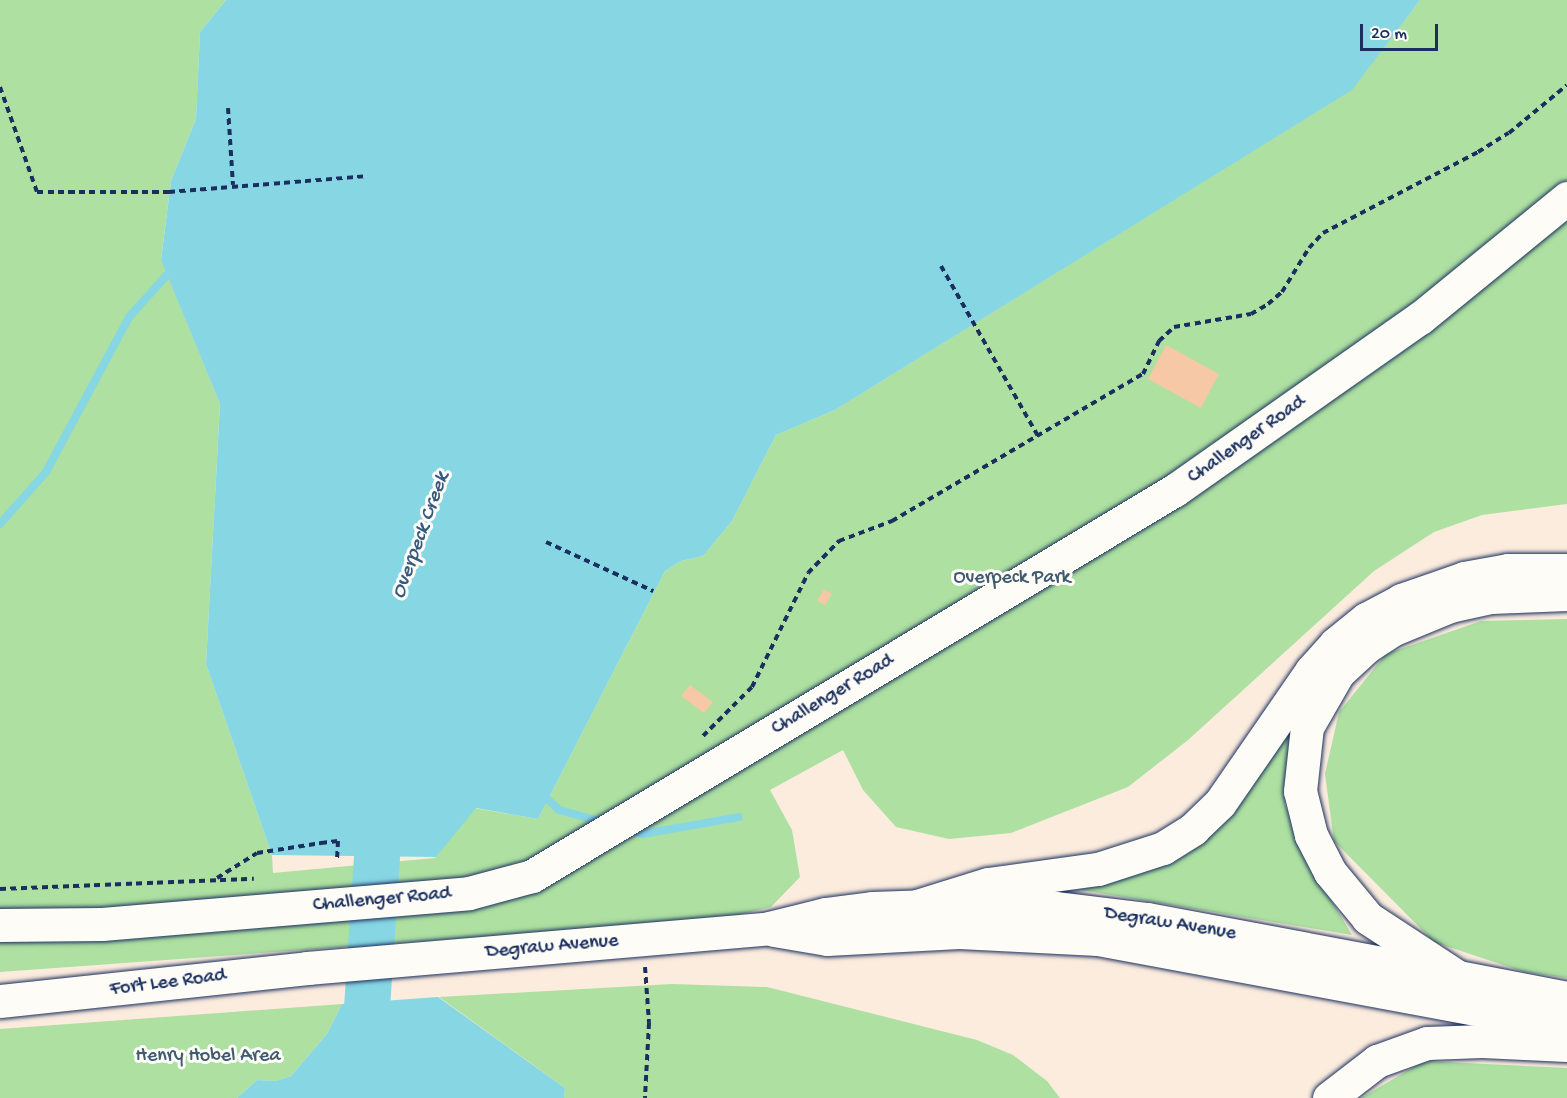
<!DOCTYPE html>
<style>
body{margin:0}
#map{position:relative;width:1567px;height:1098px;overflow:hidden;background:#fbecde;font-family:"Gochi Hand",sans-serif}
div>[style]{position:absolute}
[style*='--x']{left:calc(var(--x)*1px);top:calc(var(--y)*1px);width:calc(var(--w)*1px);rotate:calc(var(--a)*1deg)}
.green>*{inset:0;background:#ade0a1}
.water>*{inset:0;background:#87d6e3}
.stream>*{height:8px;margin:-4px;padding:0 4px;transform-origin:4px;border-radius:4px;background:#87d6e3}
.river>*{height:46px;margin:-23px;padding:0 23px;transform-origin:23px;border-radius:23px;background:#87d6e3}
.building>*{inset:0;background:#f6c8a5}
.path>*{height:4px;margin-top:-2px;transform-origin:0;background:repeating-linear-gradient(90deg,#1b2f5e 0 6px,transparent 0 10.5px)}
.roads{filter:drop-shadow(0 0 2px #1b2f5e) drop-shadow(0 0 2px #1b2f5e)}
.secondary>*{height:33px;margin:-16.5px;padding:0 16.5px;transform-origin:16.5px;border-radius:16.5px;background:#fdfcf7}
.primary>*{height:33px;margin:-16.5px;padding:0 16.5px;transform-origin:16.5px;border-radius:16.5px;background:#fdfcf7}
.highway>*{height:33px;margin:-16.5px;padding:0 16.5px;transform-origin:16.5px;border-radius:16.5px;background:#fdfcf7}
span{translate:-50% -50%;white-space:nowrap;text-align:center;line-height:1.15;-webkit-text-stroke:6px #fdfcf7;paint-order:stroke}
.street-label{font-size:20px;color:#1b2f5e}
.park-label{font-size:20px;color:#405b6f}
.water-label{font-size:21px;color:#36597f;font-style:italic}
.scale{position:absolute;left:1360px;top:24px;width:78px;height:27px;box-sizing:border-box;border:3px solid #1b2f5e;border-top:0;padding-left:8px;font-size:18px;line-height:21px;white-space:nowrap;color:#1b2f5e;-webkit-text-stroke:4px #fdfcf7;paint-order:stroke}
</style>
<div id="map">
<div class="green">
<i style="clip-path:polygon(0 0,226px 0,200px 32px,196px 119px,171px 181px,161px 259px,220px 404px,206px 664px,272px 855px,273px 873px,435px 858px,474px 808px,538px 819px,665px 571px,681px 561px,703px 556px,732px 521px,776px 435px,835px 410px,1351px 90px,1420px 0,1567px 0,1567px 504px,1482px 515px,1434px 532px,1374px 571px,1188px 740px,1128px 787px,1011px 833px,949px 839px,896px 827px,863px 790px,843px 750px,770px 790px,792px 830px,800px 877px,771px 907px,717px 920px,0 972px)"></i>
<i style="clip-path:polygon(1567px 619px,1567px 978px,1524px 972px,1434px 942px,1334px 841px,1325px 774px,1339px 712px,1386px 654px,1481px 621px)"></i>
<i style="clip-path:polygon(1292px 719px,1285px 804px,1308px 861px,1352px 935px,1075px 889px,1171px 859px)"></i>
<i style="clip-path:polygon(672px 984px,767px 987px,977px 1040px,1013px 1055px,1047px 1081px,1060px 1098px,564px 1098px,565px 1088px,439px 997px)"></i>
<i style="clip-path:polygon(342px 1004px,327px 1034px,291px 1076px,276px 1081px,257px 1080px,237px 1098px,0 1098px,0 1029px)"></i>
<i style="clip-path:polygon(1424px 1061px,1567px 1068px,1567px 1098px,1361px 1098px)"></i>
</div>
<div class="water">
<i style="clip-path:polygon(226px 0,1420px 0,1352px 90px,835px 410px,776px 435px,732px 521px,703px 556px,681px 561px,665px 571px,538px 819px,476px 808px,436px 857px,272px 855px,206px 664px,220px 404px,161px 260px,171px 181px,196px 119px,200px 32px)"></i>
<i style="clip-path:polygon(438px 997px,565px 1088px,564px 1098px,237px 1098px,257px 1080px,276px 1081px,291px 1076px,327px 1034px,342px 1004px)"></i>
</div>
<div class="stream">
<i style="--x:0;--y:524;--w:69;--a:-48.5"></i>
<i style="--x:46;--y:472;--w:176;--a:-61.8"></i>
<i style="--x:129;--y:317;--w:57;--a:-47.9"></i>
<i style="--x:542;--y:794;--w:23;--a:43"></i>
<i style="--x:559;--y:810;--w:46;--a:15.3"></i>
<i style="--x:629;--y:830;--w:15;--a:16"></i>
<i style="--x:643;--y:834;--w:97;--a:-10"></i>
</div>
<div class="river">
<i style="--x:361;--y:1098;--w:305;--a:-86.2"></i>
</div>
<div class="building">
<i style="clip-path:polygon(1166px 345px,1219px 374px,1201px 408px,1148px 379px)"></i>
<i style="clip-path:polygon(824px 589px,832px 594px,825px 605px,817px 601px)"></i>
<i style="clip-path:polygon(690px 685px,713px 702px,704px 713px,681px 696px)"></i>
</div>
<div class="path">
<i style="--x:0;--y:87;--w:111;--a:70.6"></i>
<i style="--x:37;--y:192;--w:132;--a:0"></i>
<i style="--x:169;--y:192;--w:198;--a:-4.6"></i>
<i style="--x:228;--y:108;--w:77;--a:86.3"></i>
<i style="--x:941;--y:266;--w:196;--a:60.3"></i>
<i style="--x:546;--y:542;--w:118;--a:24.6"></i>
<i style="--x:703;--y:736;--w:69;--a:-45"></i>
<i style="--x:752;--y:687;--w:127;--a:-63.8"></i>
<i style="--x:808;--y:573;--w:45;--a:-45.9"></i>
<i style="--x:839;--y:541;--w:57;--a:-20.7"></i>
<i style="--x:892;--y:521;--w:291;--a:-30.4"></i>
<i style="--x:1143;--y:374;--w:37;--a:-64"></i>
<i style="--x:1159;--y:341;--w:21;--a:-43"></i>
<i style="--x:1174;--y:327;--w:78;--a:-9.6"></i>
<i style="--x:1251;--y:314;--w:20;--a:-30"></i>
<i style="--x:1268;--y:304;--w:18;--a:-41"></i>
<i style="--x:1282;--y:292;--w:52;--a:-58.5"></i>
<i style="--x:1309;--y:248;--w:21;--a:-47"></i>
<i style="--x:1323;--y:233;--w:175;--a:-27.6"></i>
<i style="--x:1478;--y:152;--w:36;--a:-32"></i>
<i style="--x:1509;--y:133;--w:75;--a:-39.6"></i>
<i style="--x:217;--y:878;--w:47;--a:-32"></i>
<i style="--x:257;--y:853;--w:65;--a:-8.9"></i>
<i style="--x:321;--y:843;--w:17;--a:-7"></i>
<i style="--x:338;--y:841;--w:19;--a:93"></i>
<i style="--x:0;--y:889;--w:254;--a:-2.3"></i>
<i style="--x:645;--y:967;--w:56;--a:85.9"></i>
<i style="--x:649;--y:1023;--w:75;--a:93.1"></i>
</div>
<div class="roads">
<div class="secondary">
<i style="--x:0;--y:925;--w:102;--a:-0.6"></i>
<i style="--x:102;--y:924;--w:368;--a:-4.8"></i>
<i style="--x:469;--y:893;--w:65;--a:-15.1"></i>
<i style="--x:532;--y:876;--w:750;--a:-30.98"></i>
<i style="--x:1175;--y:490;--w:299;--a:-35.1"></i>
<i style="--x:1420;--y:318;--w:190;--a:-39.2"></i>
<i style="--x:774;--y:930;--w:54;--a:9.6"></i>
<i style="--x:827;--y:939;--w:132;--a:-3"></i>
<i style="--x:959;--y:932;--w:139;--a:2.9"></i>
<i style="--x:1098;--y:939;--w:477;--a:10.5"></i>
<i style="--x:0;--y:1001;--w:309;--a:-6.1"></i>
<i style="--x:307;--y:968;--w:464;--a:-4.9"></i>
<i style="--x:769;--y:928;--w:58;--a:-14"></i>
<i style="--x:825;--y:914;--w:47;--a:-7.3"></i>
<i style="--x:872;--y:908;--w:88;--a:-2"></i>
<i style="--x:960;--y:905;--w:95;--a:1.8"></i>
<i style="--x:1055;--y:908;--w:93;--a:6.8"></i>
<i style="--x:1147;--y:919;--w:316;--a:10.6"></i>
</div>
<div class="primary">
<i style="--x:1458;--y:977;--w:111;--a:10.9"></i>
</div>
<div class="highway">
<i style="--x:917;--y:906;--w:74;--a:-17.2"></i>
<i style="--x:988;--y:884;--w:111;--a:-7.8"></i>
<i style="--x:1098;--y:869;--w:68;--a:-17.9"></i>
<i style="--x:1163;--y:848;--w:36;--a:-32"></i>
<i style="--x:1193;--y:829;--w:37;--a:-44"></i>
<i style="--x:1220;--y:803;--w:160;--a:-55.4"></i>
<i style="--x:1311;--y:671;--w:36;--a:-48"></i>
<i style="--x:1335;--y:644;--w:40;--a:-39"></i>
<i style="--x:1366;--y:619;--w:40;--a:-28"></i>
<i style="--x:1401;--y:600;--w:67;--a:-19.2"></i>
<i style="--x:1464;--y:578;--w:45;--a:-10.3"></i>
<i style="--x:1508;--y:570;--w:59;--a:0"></i>
<i style="--x:1458;--y:977;--w:108;--a:-146.8"></i>
<i style="--x:1368;--y:918;--w:60;--a:-129.6"></i>
<i style="--x:1330;--y:872;--w:42;--a:-117.2"></i>
<i style="--x:1311;--y:835;--w:45;--a:-104"></i>
<i style="--x:1300;--y:791;--w:64;--a:-83.8"></i>
<i style="--x:1307;--y:727;--w:62;--a:-60.1"></i>
<i style="--x:1338;--y:673;--w:38;--a:-43"></i>
<i style="--x:1366;--y:647;--w:33;--a:-33"></i>
<i style="--x:1394;--y:629;--w:61;--a:-22.3"></i>
<i style="--x:1450;--y:606;--w:42;--a:-12.4"></i>
<i style="--x:1491;--y:597;--w:76;--a:-2.3"></i>
<i style="--x:1329;--y:1098;--w:61;--a:-37.6"></i>
<i style="--x:1377;--y:1061;--w:53;--a:-19.8"></i>
<i style="--x:1427;--y:1043;--w:55;--a:-2.1"></i>
<i style="--x:1482;--y:1041;--w:85;--a:2.7"></i>
</div>
</div>
<div class="street-label">
<span style="left:1247px;top:440px;rotate:-35deg">Challenger Road</span>
<span style="left:833px;top:695px;rotate:-31deg">Challenger Road</span>
<span style="left:382px;top:900px;rotate:-5deg">Challenger Road</span>
<span style="left:1170px;top:924px;rotate:9deg">Degraw Avenue</span>
<span style="left:552px;top:947px;rotate:-5deg">Degraw Avenue</span>
<span style="left:168px;top:983px;rotate:-7deg">Fort Lee Road</span>
</div>
<div class="park-label">
<span style="left:1012px;top:578px">Overpeck Park</span>
<span style="left:208px;top:1056px">Henry Hobel Area</span>
</div>
<div class="water-label">
<span style="left:422px;top:536px;rotate:-70deg">Overpeck Creek</span>
</div>
<div class="scale">20 m</div>
</div>
